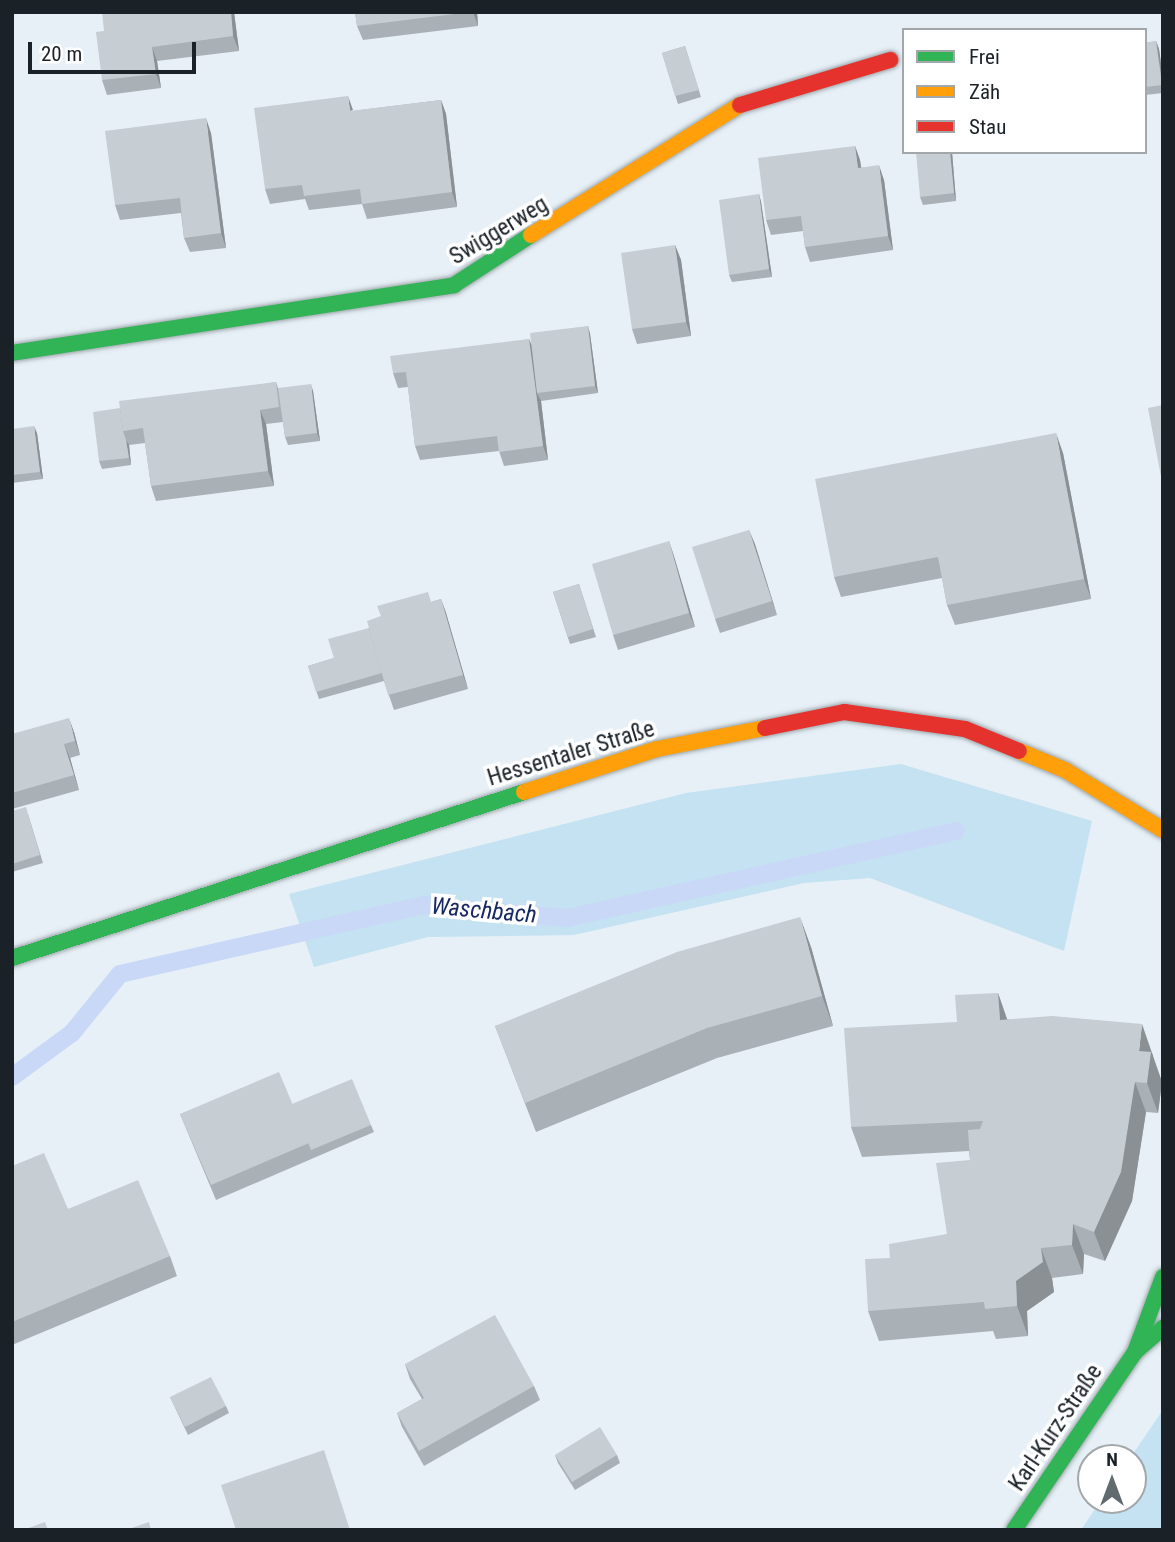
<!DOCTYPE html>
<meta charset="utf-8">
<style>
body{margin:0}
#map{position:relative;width:1175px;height:1542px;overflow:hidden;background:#e6f0f6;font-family:"Roboto Condensed",sans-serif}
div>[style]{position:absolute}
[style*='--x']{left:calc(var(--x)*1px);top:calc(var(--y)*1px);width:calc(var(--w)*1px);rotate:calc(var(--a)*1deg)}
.green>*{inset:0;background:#c4e2f2}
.stream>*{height:18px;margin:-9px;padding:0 9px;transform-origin:9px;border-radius:9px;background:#c9d8f7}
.roads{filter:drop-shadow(0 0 2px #9da6ab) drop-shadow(0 0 2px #9da6ab)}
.fast>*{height:16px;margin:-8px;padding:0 8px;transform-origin:8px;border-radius:8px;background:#30b455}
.slow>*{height:16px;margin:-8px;padding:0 8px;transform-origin:8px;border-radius:8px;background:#ff9f0a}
.jam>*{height:16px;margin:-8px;padding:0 8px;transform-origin:8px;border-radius:8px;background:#e5322d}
.wall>*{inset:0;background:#aab1b6}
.shaded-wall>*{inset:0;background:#8b9094}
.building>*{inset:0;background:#c6ced4}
span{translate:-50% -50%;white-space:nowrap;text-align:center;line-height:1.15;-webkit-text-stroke:7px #fff;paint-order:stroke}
.street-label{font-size:23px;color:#1a2227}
.water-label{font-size:24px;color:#172862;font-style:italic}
.frame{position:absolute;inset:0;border:14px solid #1a2227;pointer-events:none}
.legend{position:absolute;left:902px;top:28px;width:245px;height:126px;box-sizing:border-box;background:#fff;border:2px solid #a3a7a9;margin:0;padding:9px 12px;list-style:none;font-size:21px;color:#1a2227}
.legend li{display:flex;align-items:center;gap:14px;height:35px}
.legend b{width:35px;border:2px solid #a3a7a9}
.north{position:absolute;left:1077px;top:1444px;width:70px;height:70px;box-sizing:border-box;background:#fff;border:2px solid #a3a7a9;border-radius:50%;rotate:0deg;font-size:19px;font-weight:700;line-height:28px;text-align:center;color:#1a2227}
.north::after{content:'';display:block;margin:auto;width:24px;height:32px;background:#616a6f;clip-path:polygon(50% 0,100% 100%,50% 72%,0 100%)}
.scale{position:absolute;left:28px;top:42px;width:168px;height:32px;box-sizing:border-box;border:4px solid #1a2227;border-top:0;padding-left:9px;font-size:21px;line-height:24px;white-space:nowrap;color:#1a2227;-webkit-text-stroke:5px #fff;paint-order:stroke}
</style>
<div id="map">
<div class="green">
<i style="clip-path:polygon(901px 764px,1092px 821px,1064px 951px,870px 878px,804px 883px,574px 935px,428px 937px,314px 967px,289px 894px,686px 793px)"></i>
<i style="clip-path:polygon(1163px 1410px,1163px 1530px,1081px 1530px,1101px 1500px,1133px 1500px,1130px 1458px)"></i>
</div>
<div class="stream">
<i style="--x:12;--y:1077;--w:74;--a:-36.3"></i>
<i style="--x:72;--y:1033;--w:76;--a:-50.9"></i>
<i style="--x:120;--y:974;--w:311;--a:-12.8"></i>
<i style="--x:423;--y:905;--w:145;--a:5.2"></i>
<i style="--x:567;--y:918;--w:398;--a:-12.6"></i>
</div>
<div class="roads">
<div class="fast">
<i style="--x:12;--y:353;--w:447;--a:-8.7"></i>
<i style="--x:454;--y:285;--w:92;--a:-33"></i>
<i style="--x:12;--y:958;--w:538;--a:-17.96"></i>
<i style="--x:1135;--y:1352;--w:80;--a:-69.5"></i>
<i style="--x:1014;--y:1530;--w:215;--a:-55.8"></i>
<i style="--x:1135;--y:1352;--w:37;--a:-41"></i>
</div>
<div class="slow">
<i style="--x:531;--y:235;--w:246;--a:-31.9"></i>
<i style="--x:1019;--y:751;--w:50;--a:22.4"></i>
<i style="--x:1065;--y:770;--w:115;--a:31.5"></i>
<i style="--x:524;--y:792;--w:140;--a:-17.9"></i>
<i style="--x:657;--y:749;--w:110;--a:-11"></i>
</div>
<div class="jam">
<i style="--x:740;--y:105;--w:157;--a:-16.7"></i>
<i style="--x:765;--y:728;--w:81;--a:-11.4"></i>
<i style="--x:844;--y:712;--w:122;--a:8"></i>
<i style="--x:965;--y:729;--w:58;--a:22.2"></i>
</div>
</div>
<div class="wall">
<i style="clip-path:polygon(234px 12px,239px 51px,157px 61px,161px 88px,107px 95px,102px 80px,104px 31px)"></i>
<i style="clip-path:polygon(355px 12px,477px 12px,478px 26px,363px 40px,357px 26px)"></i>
<i style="clip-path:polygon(1156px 41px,1159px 49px,1163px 77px,1163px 93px,1145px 95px,1145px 43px)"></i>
<i style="clip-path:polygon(685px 46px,701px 97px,678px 104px,662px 53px)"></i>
<i style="clip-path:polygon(441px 100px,446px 114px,457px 207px,367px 219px,362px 204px,309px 210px,305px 199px,270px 204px,265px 189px,353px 111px)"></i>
<i style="clip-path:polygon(211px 133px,226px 248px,190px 252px,184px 238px,181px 213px,120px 220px,115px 205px)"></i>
<i style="clip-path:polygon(855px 146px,860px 160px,861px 167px,884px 180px,893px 250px,810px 262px,805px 247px,803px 231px,771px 235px,766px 220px)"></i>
<i style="clip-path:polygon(952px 152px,956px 201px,923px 205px,920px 197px)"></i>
<i style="clip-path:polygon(759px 194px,761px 202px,772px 277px,732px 282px,729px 275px)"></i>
<i style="clip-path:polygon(675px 245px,681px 260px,691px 336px,637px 344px,632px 329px)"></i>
<i style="clip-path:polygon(588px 326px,590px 334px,598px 393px,541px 401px,548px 460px,504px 466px,499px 451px,420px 460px,415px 446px,408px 387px,398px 388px,393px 373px,529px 339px,531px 344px)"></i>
<i style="clip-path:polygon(276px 382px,278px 388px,313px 391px,320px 441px,288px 445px,285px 437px,283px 422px,266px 424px,274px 486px,156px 501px,151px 486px,145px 443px,129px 445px,131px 465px,102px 469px,99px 461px,120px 408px)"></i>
<i style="clip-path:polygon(12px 429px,37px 433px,43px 479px,12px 483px)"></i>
<i style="clip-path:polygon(1063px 453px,1091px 599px,955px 625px,947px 605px,942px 578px,841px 597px,834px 577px)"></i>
<i style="clip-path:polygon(749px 530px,777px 615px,720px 633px,715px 619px)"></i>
<i style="clip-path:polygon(669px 541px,695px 627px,618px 650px,613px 635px)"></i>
<i style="clip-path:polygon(579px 584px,596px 637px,570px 644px,553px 592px)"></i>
<i style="clip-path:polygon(441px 599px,446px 613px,468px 689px,394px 710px,384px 681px,319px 699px,308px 666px,334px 658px,369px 628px,431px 602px)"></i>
<i style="clip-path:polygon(74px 732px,80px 755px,70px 758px,79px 790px,12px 809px,12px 734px)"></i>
<i style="clip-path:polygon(12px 811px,28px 814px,43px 863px,12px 872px)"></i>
<i style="clip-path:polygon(811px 947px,833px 1026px,717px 1058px,536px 1132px,495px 1026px)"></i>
<i style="clip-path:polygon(998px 993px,1007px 1019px,1153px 1054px,1153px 1057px,1162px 1082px,1158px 1113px,1146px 1112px,1132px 1201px,1105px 1261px,1084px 1254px,1083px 1274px,1052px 1278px,1054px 1292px,1027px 1311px,1028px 1336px,996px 1339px,993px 1331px,879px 1341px,868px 1311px,890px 1258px,947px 1234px,970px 1160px,969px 1151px,862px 1157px,851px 1127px,957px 1022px)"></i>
<i style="clip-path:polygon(292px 1104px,371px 1125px,374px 1132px,216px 1200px,180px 1114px)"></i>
<i style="clip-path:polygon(12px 1166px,68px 1209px,170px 1256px,177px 1276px,12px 1345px)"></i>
<i style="clip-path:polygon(405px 1364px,534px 1386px,540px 1400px,424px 1466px,402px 1427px,397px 1413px,422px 1399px,410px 1379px)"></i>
<i style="clip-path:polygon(170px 1397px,226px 1406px,229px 1413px,188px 1435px)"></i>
<i style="clip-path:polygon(555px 1455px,617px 1455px,620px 1463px,575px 1490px,558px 1463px)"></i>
</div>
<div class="shaded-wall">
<i style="clip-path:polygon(231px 12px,234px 12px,239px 51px,233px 36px)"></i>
<i style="clip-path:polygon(473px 12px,477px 12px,478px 26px)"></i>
<i style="clip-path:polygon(1156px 41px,1159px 49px,1163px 77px,1163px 87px)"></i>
<i style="clip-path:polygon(152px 47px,157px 61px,161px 88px,156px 74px)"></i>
<i style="clip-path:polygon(348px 96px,353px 110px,350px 111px)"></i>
<i style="clip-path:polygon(441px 100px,446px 114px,457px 207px,452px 192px)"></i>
<i style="clip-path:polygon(206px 118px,211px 133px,226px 248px,221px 233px)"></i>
<i style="clip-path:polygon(855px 146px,860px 160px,863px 182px,858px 168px)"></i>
<i style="clip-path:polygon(950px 152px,952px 152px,956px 201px,954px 193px)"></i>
<i style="clip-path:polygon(879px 165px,884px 180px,893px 250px,888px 236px)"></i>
<i style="clip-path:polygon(759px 194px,761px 202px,772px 277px,769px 269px)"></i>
<i style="clip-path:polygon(675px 245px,681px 260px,691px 336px,686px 322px)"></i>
<i style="clip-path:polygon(588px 326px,590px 334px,598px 393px,595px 386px)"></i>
<i style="clip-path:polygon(529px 339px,535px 353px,537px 393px,541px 401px,548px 460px,543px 446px)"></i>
<i style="clip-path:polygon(311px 384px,313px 391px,320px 441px,317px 433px)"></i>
<i style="clip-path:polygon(260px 410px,266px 424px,274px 486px,268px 471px)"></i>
<i style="clip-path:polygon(34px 426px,37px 433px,43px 479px,40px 472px)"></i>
<i style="clip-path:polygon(1056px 433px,1063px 453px,1091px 599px,1084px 579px)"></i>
<i style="clip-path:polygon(126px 440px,129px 445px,131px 465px,129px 458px)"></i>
<i style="clip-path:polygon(749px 530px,755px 544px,777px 615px,772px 601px)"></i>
<i style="clip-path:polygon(669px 541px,674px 556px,695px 627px,689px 613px)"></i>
<i style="clip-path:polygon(441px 599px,446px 613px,468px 689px,463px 675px)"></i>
<i style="clip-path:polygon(69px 718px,74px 732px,80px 755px,75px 741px)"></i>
<i style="clip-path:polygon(64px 744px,70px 758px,79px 790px,74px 775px)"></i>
<i style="clip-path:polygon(800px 917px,811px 947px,833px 1026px,822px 996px)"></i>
<i style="clip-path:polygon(998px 993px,1008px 1022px,1000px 1020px)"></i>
<i style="clip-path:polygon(1142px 1024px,1162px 1082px,1158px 1113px,1147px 1083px,1139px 1051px)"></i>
<i style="clip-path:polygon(1135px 1082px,1146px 1112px,1132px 1201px,1105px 1261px,1094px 1232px)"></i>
<i style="clip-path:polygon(1073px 1224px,1084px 1254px,1083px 1274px,1072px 1245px)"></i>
<i style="clip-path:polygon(1041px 1248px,1052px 1278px,1054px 1292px,1027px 1311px,1028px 1336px,1017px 1306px,1016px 1281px)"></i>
</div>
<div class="building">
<i style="clip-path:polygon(102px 12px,231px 12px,233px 36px,152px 47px,156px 74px,102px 80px,96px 32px,104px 31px)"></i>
<i style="clip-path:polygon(355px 12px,471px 12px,357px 26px)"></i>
<i style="clip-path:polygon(1156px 41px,1162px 85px,1145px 87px,1145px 43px)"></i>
<i style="clip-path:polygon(685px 46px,699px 90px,675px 96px,662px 53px)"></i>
<i style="clip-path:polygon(348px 96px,350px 111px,441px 100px,452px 192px,362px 204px,360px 189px,304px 196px,302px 185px,265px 189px,254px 108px)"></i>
<i style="clip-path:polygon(206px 118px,221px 233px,184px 238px,180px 198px,115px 205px,105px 131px)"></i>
<i style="clip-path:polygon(855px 146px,858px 168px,879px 165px,888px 236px,805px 247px,801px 216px,766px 220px,758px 158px)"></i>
<i style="clip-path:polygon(916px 152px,950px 152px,954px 193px,920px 197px)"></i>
<i style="clip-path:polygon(759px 194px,769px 269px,729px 275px,719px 200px)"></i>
<i style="clip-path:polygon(675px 245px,686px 322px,632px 329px,621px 253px)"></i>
<i style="clip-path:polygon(588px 326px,595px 386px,537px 393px,530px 333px)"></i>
<i style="clip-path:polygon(529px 339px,543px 446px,499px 452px,497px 436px,415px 446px,406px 372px,393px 373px,390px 356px)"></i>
<i style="clip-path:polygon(276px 382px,279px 407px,260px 410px,268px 471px,151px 486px,143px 428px,123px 431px,119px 401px)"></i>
<i style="clip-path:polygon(311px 384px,317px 433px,285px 437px,278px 388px)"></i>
<i style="clip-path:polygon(1163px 405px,1163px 487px,1148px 408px)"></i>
<i style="clip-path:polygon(120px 408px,123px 431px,126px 440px,129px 458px,99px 461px,93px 412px)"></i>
<i style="clip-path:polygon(34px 426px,40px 472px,12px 475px,12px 429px)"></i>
<i style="clip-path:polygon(1056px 433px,1084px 579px,947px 605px,938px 557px,834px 577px,815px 479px)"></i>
<i style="clip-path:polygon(749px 530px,772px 601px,715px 619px,692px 547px)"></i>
<i style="clip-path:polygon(669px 541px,689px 613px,613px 635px,592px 564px)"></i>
<i style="clip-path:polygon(579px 584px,593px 629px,568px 637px,553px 592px)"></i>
<i style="clip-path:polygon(428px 592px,431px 602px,441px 599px,463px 675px,388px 695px,367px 621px,381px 616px,377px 606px)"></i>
<i style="clip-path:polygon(369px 628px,382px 673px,316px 692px,308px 666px,334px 658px,328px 639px)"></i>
<i style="clip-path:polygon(69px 718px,75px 741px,64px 744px,74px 775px,12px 793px,12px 734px)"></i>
<i style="clip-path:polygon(26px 807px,40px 855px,12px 864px,12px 811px)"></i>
<i style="clip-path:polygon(800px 917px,822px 996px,707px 1028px,525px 1103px,495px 1026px,677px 952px)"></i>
<i style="clip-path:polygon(998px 993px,1000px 1020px,1052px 1016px,1142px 1024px,1139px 1051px,1151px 1052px,1147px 1083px,1135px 1082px,1121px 1172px,1094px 1232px,1073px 1224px,1072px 1245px,1041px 1248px,1043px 1262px,1016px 1281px,1017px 1306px,985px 1309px,984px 1302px,868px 1311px,865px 1259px,890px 1258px,889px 1244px,947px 1234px,936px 1163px,970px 1160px,968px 1130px,980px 1129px,983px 1121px,851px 1127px,844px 1028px,957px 1022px,955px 995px)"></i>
<i style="clip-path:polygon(279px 1072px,309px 1143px,211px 1185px,180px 1114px)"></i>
<i style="clip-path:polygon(352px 1079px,371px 1125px,311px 1150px,292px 1104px)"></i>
<i style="clip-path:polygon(44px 1153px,68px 1209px,138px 1180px,170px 1256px,12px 1322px,12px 1166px)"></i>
<i style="clip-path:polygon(495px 1315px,534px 1386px,419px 1451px,397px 1413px,424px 1398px,405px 1364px)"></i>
<i style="clip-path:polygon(211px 1377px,226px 1406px,185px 1427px,170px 1397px)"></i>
<i style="clip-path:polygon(600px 1427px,617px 1455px,572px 1482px,555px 1455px)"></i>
<i style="clip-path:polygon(324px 1450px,350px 1530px,236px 1530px,221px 1485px)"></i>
<i style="clip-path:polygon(45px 1522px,48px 1530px,23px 1530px)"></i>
<i style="clip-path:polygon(149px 1522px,151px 1530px,126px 1530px)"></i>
</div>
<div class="street-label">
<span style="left:499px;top:231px;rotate:-31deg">Swiggerweg</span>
<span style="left:571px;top:754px;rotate:-17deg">Hessentaler Straße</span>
<span style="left:1056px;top:1428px;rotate:-56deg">Karl-Kurz-Straße</span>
</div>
<div class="water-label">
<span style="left:484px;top:911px;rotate:5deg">Waschbach</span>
</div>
<div class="frame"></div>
<ul class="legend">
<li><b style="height:9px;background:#30b455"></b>Frei</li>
<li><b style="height:9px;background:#ff9f0a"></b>Zäh</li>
<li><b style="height:9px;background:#e5322d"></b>Stau</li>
</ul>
<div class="north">N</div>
<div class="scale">20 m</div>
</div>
